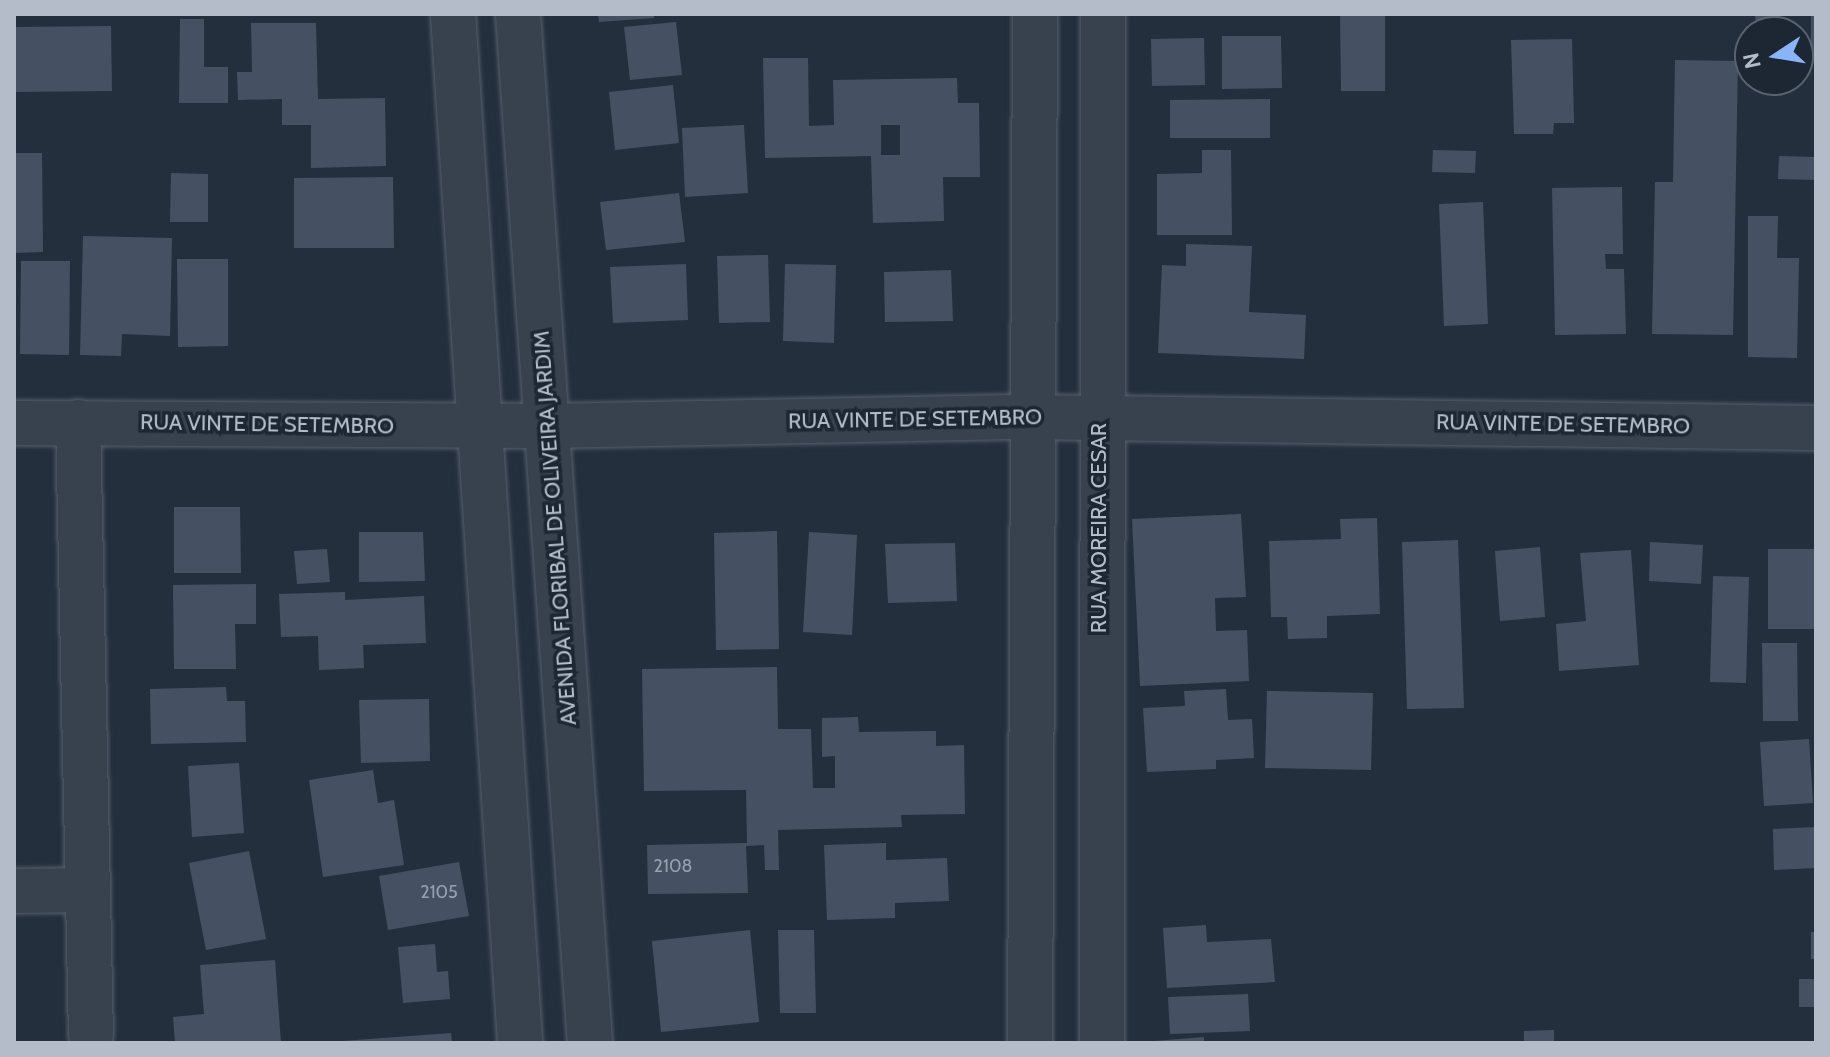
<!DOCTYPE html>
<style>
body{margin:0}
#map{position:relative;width:1830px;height:1057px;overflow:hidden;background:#242f3e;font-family:Cabin,sans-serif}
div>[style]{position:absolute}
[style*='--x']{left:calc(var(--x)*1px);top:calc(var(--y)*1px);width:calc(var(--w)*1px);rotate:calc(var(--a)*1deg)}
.building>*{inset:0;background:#455162}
.roads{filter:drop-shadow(0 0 2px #565f6c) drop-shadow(0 0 2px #565f6c)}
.minor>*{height:44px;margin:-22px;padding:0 22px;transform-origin:22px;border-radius:22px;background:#38414e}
span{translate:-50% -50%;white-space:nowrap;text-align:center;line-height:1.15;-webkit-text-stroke:7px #1d2633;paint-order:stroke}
.number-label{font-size:18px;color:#98a1af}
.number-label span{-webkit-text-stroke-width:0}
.street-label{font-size:22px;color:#b4bcc9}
.frame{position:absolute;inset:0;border:16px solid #b4bcc9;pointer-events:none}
.north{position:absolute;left:1734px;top:16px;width:80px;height:80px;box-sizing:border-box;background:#1d2633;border:2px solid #59626f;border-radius:50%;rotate:258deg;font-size:22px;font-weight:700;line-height:32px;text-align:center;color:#b4bcc9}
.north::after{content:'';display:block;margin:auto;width:28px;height:36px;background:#8ab4f8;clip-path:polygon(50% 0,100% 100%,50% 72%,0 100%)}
</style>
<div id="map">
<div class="building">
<i style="clip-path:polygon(598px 14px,654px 14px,654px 18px,599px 22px)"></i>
<i style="clip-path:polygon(1340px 14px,1385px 14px,1385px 91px,1341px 91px)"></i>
<i style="clip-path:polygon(1755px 14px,1780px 14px,1781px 32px,1756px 32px)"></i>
<i style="clip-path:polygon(1811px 14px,1816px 14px,1816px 56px,1811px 56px)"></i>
<i style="clip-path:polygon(180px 19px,204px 19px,204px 67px,228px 67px,228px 103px,179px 103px)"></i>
<i style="clip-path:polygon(676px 22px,682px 75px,630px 80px,624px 27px)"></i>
<i style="clip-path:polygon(251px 23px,316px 23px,318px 99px,385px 98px,386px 166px,311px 168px,311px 125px,282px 125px,282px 99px,238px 100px,237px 72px,252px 72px)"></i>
<i style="clip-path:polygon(111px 26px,112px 91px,14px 92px,14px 27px)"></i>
<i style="clip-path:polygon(1222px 36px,1281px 36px,1282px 88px,1222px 89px)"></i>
<i style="clip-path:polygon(1204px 38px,1205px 85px,1152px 86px,1151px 39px)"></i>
<i style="clip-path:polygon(1572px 39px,1574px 123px,1554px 123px,1553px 134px,1514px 134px,1511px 40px)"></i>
<i style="clip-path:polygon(evenodd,763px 58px,808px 58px,809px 126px,834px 125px,833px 80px,957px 78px,958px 103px,979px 103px,980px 177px,943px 177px,944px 221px,873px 223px,871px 156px,765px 158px,763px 58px,881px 125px,900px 125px,900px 155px,881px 155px,881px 125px)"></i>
<i style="clip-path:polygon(1675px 60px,1738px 61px,1733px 335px,1652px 334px,1655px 182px,1673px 182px)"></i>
<i style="clip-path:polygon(673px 85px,679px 143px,615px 150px,609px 92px)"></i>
<i style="clip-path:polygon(1270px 99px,1270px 138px,1170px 138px,1170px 100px)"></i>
<i style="clip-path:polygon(744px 125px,748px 193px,685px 197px,682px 128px)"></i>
<i style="clip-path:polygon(1202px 150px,1231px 150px,1232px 235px,1157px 235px,1157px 174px,1202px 173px)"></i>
<i style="clip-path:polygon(1433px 150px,1476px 151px,1475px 173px,1432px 172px)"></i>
<i style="clip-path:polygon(14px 153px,42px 153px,43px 252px,14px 253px)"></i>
<i style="clip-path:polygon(1779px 156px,1816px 157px,1816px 180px,1778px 179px)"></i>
<i style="clip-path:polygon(171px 173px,208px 174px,208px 222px,170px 222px)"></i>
<i style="clip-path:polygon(393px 177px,394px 248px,294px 248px,294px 178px)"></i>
<i style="clip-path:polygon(1622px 187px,1623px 254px,1605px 254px,1606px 269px,1624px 269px,1626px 334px,1555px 335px,1552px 188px)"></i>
<i style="clip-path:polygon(679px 193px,685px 242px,606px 250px,600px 202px)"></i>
<i style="clip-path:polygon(1483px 202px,1488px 324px,1444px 326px,1439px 204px)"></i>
<i style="clip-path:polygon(1748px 216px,1778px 216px,1777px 258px,1799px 258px,1797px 358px,1748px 357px)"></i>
<i style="clip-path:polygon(83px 236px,172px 238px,170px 336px,122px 334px,121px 356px,80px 355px)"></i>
<i style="clip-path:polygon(1186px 244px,1252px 246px,1249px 312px,1306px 315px,1304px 359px,1158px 353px,1162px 265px,1186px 266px)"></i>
<i style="clip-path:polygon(768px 255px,770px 322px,719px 323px,717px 256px)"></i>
<i style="clip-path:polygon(177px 259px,228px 259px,228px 346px,178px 347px)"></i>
<i style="clip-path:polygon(21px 261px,70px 261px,69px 355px,20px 354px)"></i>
<i style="clip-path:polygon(686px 264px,688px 320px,613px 323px,610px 267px)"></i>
<i style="clip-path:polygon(785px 264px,836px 265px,834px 343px,783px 341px)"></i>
<i style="clip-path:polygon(951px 270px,953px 321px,885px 322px,884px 272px)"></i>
<i style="clip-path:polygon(174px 507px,240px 507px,241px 573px,174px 573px)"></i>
<i style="clip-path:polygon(1241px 514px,1246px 597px,1215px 598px,1216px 631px,1247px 630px,1249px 681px,1140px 686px,1132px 519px)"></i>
<i style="clip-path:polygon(1377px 518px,1380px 614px,1327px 616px,1327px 638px,1288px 639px,1287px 617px,1271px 617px,1269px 541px,1341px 539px,1340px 519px)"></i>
<i style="clip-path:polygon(777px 531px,779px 649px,716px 650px,714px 533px)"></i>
<i style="clip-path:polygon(359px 532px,423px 532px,425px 581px,359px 582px)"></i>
<i style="clip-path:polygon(809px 532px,857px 535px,852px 635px,803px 632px)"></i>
<i style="clip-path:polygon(1458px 540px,1464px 708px,1407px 709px,1402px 542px)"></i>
<i style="clip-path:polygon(1650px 542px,1703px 545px,1701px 584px,1649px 581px)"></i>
<i style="clip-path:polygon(955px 543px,957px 601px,888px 603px,885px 544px)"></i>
<i style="clip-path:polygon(1540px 547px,1545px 617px,1500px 621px,1495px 551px)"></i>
<i style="clip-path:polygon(327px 549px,330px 582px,297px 584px,294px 551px)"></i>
<i style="clip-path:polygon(1768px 549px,1816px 549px,1816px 629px,1768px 629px)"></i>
<i style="clip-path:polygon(1631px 550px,1639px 665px,1559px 671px,1556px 624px,1586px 621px,1580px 553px)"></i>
<i style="clip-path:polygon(1713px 576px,1749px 577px,1746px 683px,1710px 682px)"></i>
<i style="clip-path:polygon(256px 584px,256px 624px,235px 624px,236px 669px,174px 669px,173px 585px)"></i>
<i style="clip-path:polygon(345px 592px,345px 600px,424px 596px,426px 643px,363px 645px,364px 668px,319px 670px,318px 636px,281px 637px,279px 594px)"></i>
<i style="clip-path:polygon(1762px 643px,1797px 643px,1798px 721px,1763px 721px)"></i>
<i style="clip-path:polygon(777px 667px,778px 729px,811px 729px,813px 788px,835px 788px,835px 756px,822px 757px,822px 718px,858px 717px,859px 732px,936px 731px,936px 746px,964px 745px,965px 814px,901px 815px,902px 827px,778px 830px,779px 870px,765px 870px,764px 845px,746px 846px,748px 893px,648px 894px,647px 845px,747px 843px,746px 790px,644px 791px,642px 669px)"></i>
<i style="clip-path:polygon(226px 687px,227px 701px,245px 701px,246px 742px,151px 744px,150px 689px)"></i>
<i style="clip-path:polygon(1226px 689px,1228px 720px,1252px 719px,1254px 758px,1216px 760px,1216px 769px,1147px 772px,1143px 708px,1185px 706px,1184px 691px)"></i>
<i style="clip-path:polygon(1267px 691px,1373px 693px,1371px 770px,1265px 768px)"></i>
<i style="clip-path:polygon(429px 699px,430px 761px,361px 763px,359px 700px)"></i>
<i style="clip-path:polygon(1809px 739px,1813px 803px,1764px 806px,1760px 742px)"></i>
<i style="clip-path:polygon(239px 763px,244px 833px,192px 837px,188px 766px)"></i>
<i style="clip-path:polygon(373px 770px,378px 803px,394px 800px,404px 865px,323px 877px,309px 780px)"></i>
<i style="clip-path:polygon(1816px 827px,1816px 868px,1774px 870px,1773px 829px)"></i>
<i style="clip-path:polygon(886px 843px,886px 860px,947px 858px,949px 901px,895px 903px,895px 918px,827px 920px,824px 845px)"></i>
<i style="clip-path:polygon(249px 851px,266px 939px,206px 950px,189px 863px)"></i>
<i style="clip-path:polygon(459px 862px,469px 916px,388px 930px,379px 876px)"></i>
<i style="clip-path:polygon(1206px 925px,1207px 942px,1271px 939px,1275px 982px,1167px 988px,1163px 928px)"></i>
<i style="clip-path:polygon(750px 930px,759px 1022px,661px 1032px,652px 941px)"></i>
<i style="clip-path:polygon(778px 930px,814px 930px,816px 1013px,780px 1013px)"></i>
<i style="clip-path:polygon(1811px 932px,1816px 932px,1816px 959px,1811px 959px)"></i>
<i style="clip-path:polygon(435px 944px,437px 972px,448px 971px,450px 999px,403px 1003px,398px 947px)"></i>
<i style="clip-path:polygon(275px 960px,281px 1043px,175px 1043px,173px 1017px,204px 1014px,200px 965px)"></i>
<i style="clip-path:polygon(1799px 979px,1816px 979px,1816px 1007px,1799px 1007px)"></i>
<i style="clip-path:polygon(1248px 994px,1250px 1031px,1170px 1034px,1168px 997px)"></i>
<i style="clip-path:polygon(1554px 1030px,1554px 1043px,1524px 1043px,1524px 1031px)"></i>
<i style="clip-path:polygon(451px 1033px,452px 1043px,343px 1043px,342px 1041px)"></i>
<i style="clip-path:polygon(1204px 1037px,1204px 1043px,1154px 1043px,1154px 1041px)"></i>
</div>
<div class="roads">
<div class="minor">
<i style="--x:453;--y:14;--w:1031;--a:86.27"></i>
<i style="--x:518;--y:14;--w:1032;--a:86"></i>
<i style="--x:78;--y:422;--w:613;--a:88.79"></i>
<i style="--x:14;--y:423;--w:534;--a:0.32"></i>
<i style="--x:548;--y:426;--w:482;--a:-1.1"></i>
<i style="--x:1030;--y:417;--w:786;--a:0.8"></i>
<i style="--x:14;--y:891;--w:72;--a:-0.8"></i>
<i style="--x:1030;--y:1043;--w:1029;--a:-89.72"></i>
<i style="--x:1102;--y:1043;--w:1029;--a:-89.94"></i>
</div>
</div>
<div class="number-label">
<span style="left:673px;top:866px">2108</span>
<span style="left:439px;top:892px">2105</span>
</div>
<div class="street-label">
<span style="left:915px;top:419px;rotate:-1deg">RUA VINTE DE SETEMBRO</span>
<span style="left:267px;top:424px;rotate:1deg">RUA VINTE DE SETEMBRO</span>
<span style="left:1563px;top:424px;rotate:1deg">RUA VINTE DE SETEMBRO</span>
<span style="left:555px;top:528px;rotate:-94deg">AVENIDA FLORIBAL DE OLIVEIRA JARDIM</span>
<span style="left:1099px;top:528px;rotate:-90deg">RUA MOREIRA CESAR</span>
</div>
<div class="frame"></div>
<div class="north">N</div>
</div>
